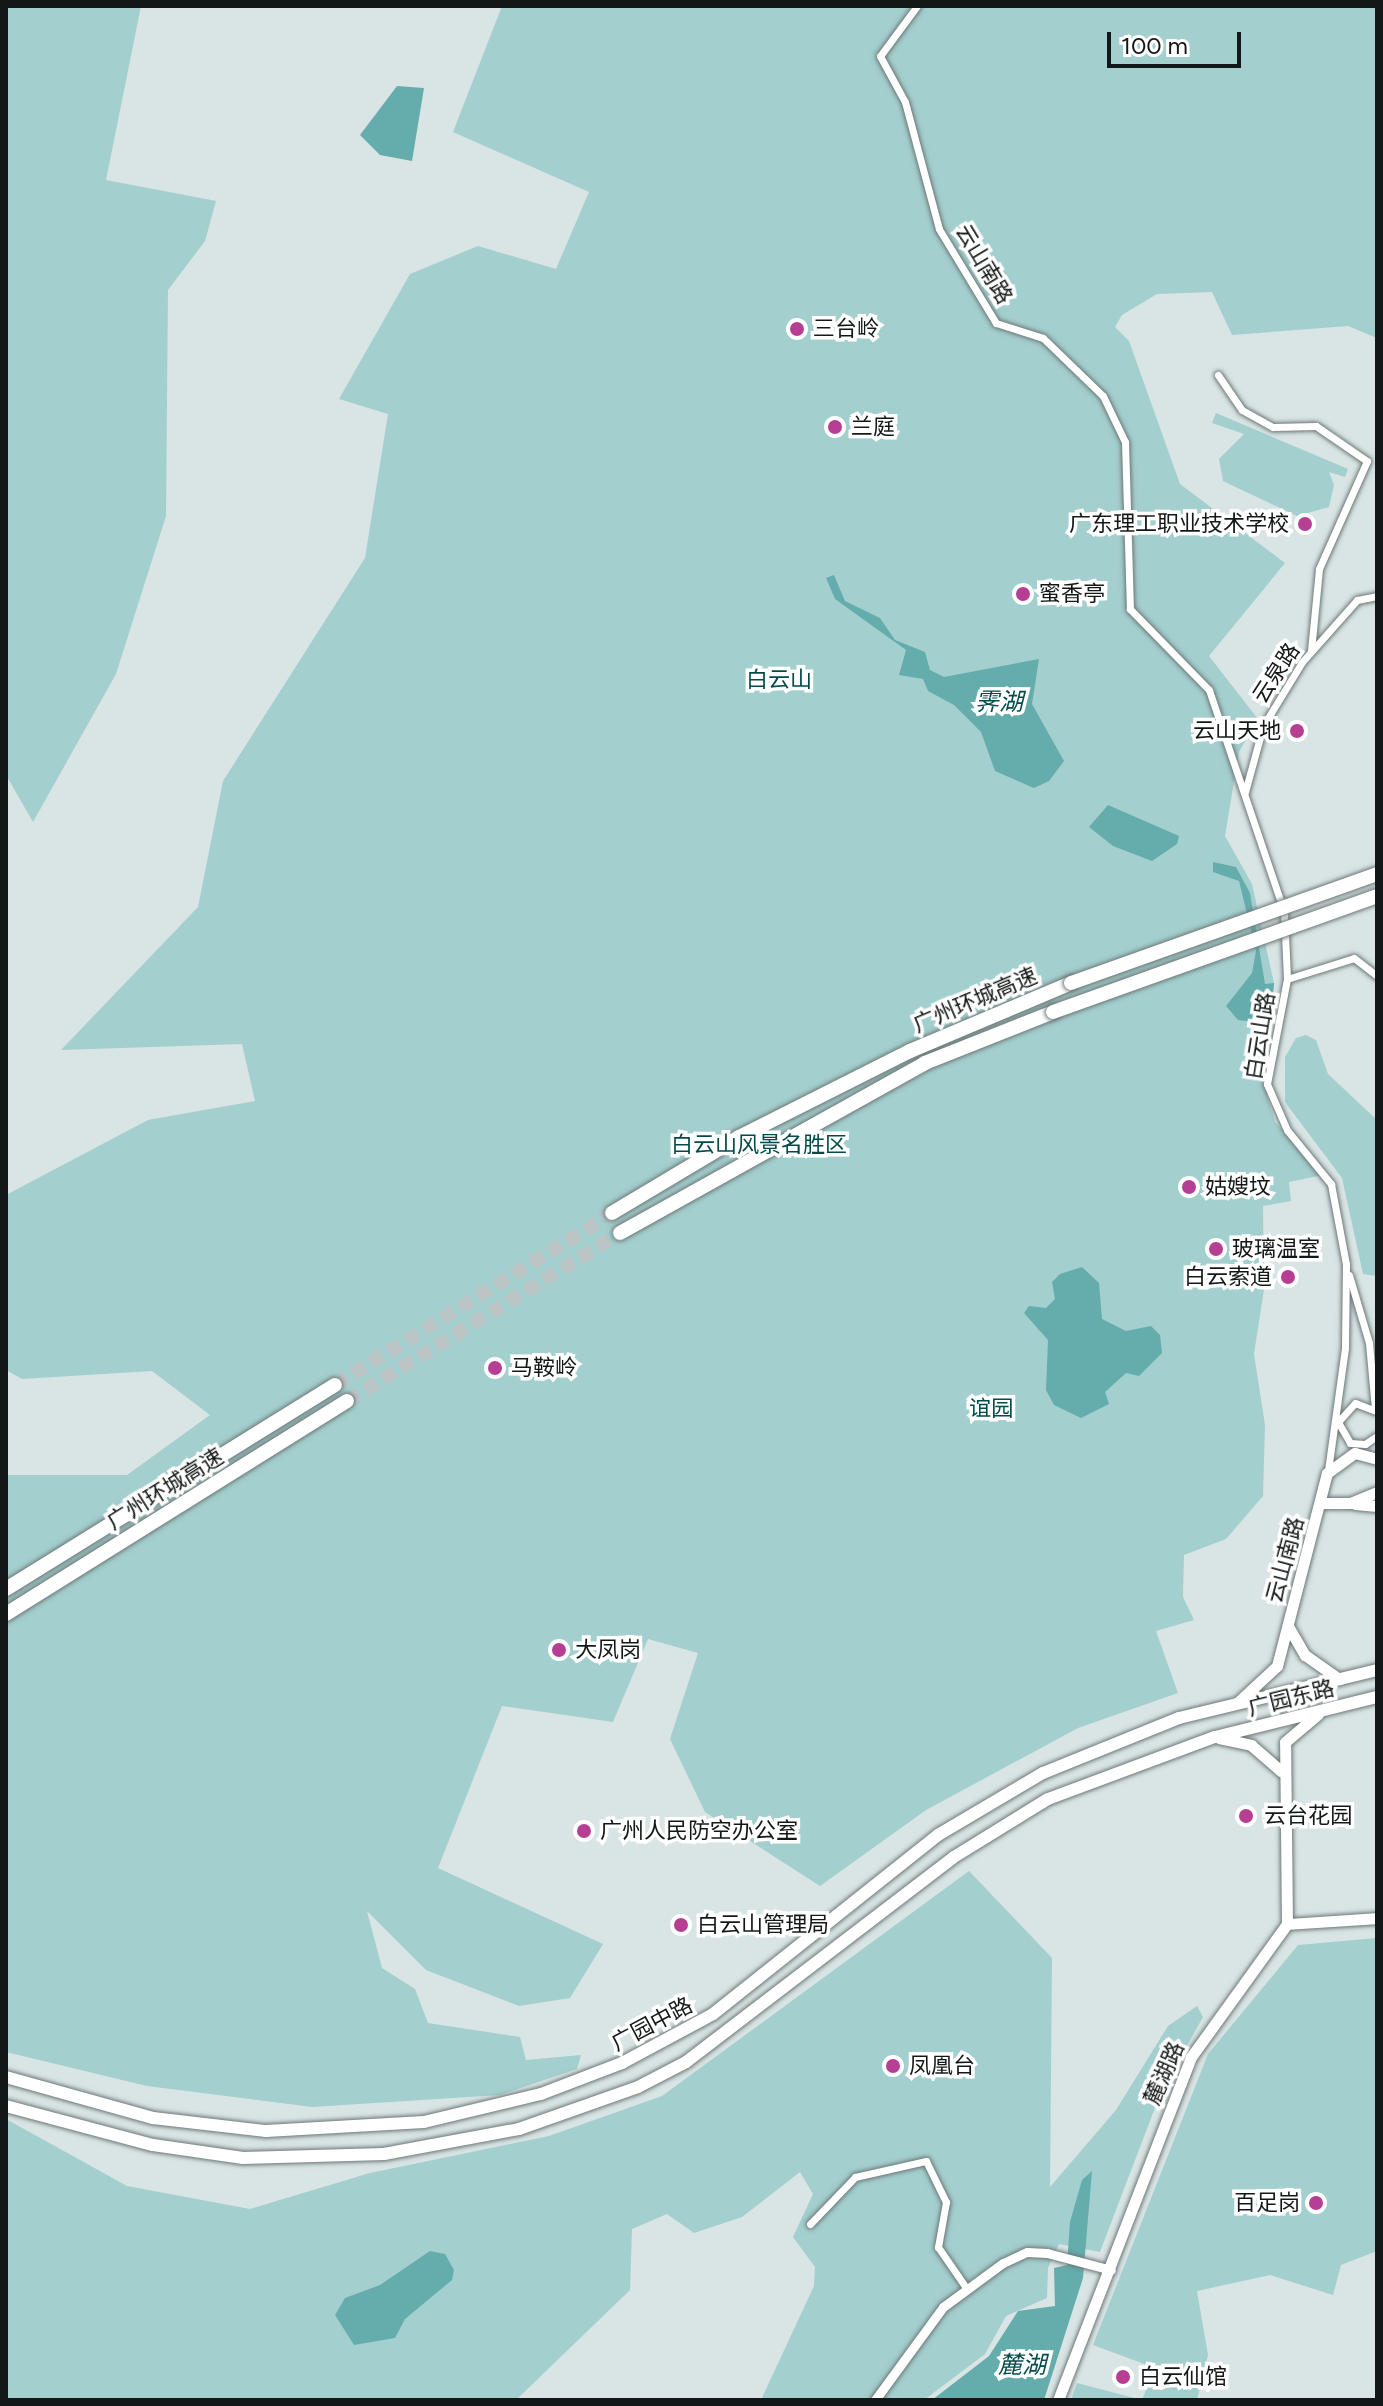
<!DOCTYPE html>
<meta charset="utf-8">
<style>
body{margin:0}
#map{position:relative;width:1383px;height:2406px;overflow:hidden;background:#d9e4e4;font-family:Figtree,"Noto Sans SC",sans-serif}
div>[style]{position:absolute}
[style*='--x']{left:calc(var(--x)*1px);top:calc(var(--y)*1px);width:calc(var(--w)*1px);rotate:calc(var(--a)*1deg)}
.green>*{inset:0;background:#a3cfce}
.water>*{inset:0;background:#64adac}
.motorway-tunnel>*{height:14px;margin-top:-7px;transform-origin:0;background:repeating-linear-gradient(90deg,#bbc5c5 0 14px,transparent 0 21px)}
.roads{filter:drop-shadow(0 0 2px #6e7878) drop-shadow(0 0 2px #6e7878)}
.minor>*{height:7px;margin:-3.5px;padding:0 3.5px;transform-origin:3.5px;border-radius:3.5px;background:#fff}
.tertiary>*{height:9px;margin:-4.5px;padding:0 4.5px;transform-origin:4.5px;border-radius:4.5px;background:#fff}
.secondary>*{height:11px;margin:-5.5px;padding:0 5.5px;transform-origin:5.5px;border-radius:5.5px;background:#fff}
.primary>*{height:12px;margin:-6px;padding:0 6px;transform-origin:6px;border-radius:6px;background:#fff}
.motorway>*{height:14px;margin:-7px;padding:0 7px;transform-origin:7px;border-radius:7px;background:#fff}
.bridges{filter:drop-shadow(0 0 2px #6e7878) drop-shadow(0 0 2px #6e7878)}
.motorway-bridge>*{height:14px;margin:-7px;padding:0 7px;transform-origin:7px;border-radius:7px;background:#fff}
.dots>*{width:22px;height:22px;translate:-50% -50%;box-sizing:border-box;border:4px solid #fff;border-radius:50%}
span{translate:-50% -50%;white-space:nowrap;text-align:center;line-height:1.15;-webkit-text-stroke:7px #fff;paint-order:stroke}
.street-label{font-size:22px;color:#131717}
.poi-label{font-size:22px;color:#131717}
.left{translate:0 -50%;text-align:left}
.right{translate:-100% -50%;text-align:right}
.park-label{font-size:22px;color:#034a4a}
.water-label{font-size:24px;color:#054b4b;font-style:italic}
.frame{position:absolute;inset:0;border:8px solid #131717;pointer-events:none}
.scale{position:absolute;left:1107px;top:32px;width:134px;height:36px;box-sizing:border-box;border:4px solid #131717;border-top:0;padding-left:10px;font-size:24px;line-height:28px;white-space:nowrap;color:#131717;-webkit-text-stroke:6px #fff;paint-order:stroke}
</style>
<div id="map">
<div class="green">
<i style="clip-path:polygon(6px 6px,141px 6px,106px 180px,216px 201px,205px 241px,168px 290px,166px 516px,116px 674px,33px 822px,6px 775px)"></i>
<i style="clip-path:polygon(502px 6px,1377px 6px,1377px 338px,1348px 326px,1232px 335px,1212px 292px,1157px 294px,1122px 315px,1115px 327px,1129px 341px,1180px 484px,1285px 563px,1209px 656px,1258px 719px,1239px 752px,1225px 836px,1252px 884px,1274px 983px,1262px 1079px,1275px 1122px,1323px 1175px,1289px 1182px,1291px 1201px,1263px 1206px,1264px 1289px,1254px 1354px,1265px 1425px,1263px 1496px,1226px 1539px,1184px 1555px,1183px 1597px,1194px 1620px,1156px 1631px,1178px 1693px,1078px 1728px,926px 1810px,820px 1886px,705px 1812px,670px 1739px,698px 1653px,648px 1639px,613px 1722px,502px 1706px,438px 1868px,603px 1944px,570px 1998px,519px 2006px,426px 1970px,367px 1911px,382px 1968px,415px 1989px,428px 2023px,520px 2037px,526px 2060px,581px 2055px,577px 2069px,500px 2095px,312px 2107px,147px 2086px,6px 2052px,6px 1475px,127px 1475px,210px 1415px,152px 1371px,22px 1379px,6px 1370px,6px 1195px,148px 1120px,255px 1101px,242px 1044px,61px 1050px,198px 907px,223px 781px,365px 558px,388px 414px,339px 399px,410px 274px,478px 246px,556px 269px,589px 192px,453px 132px)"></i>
<i style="clip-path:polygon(1216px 413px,1348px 469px,1345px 477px,1329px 472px,1334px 485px,1329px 507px,1297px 516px,1223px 481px,1219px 459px,1244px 434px,1212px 423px)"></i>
<i style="clip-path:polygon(1306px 1035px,1316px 1040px,1328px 1074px,1377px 1120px,1377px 1276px,1363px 1274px,1342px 1178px,1285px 1102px,1285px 1057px,1296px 1038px)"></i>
<i style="clip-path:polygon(969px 1871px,1052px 1958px,1050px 2187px,1116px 2110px,1168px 2026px,1197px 2006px,1203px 2017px,1161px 2092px,1100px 2252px,1059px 2244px,1048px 2268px,1047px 2298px,1006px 2316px,985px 2354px,924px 2400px,761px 2400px,814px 2286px,815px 2267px,793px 2237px,813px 2194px,800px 2172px,742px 2217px,694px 2233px,667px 2214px,632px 2229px,630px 2290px,516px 2400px,6px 2400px,6px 2119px,127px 2186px,250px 2209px,370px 2173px,549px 2136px,662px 2096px)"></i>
<i style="clip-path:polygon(1377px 1938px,1377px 2251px,1341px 2265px,1333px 2295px,1270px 2275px,1197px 2291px,1208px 2355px,1197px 2400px,1071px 2400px,1077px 2383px,1142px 2400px,1155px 2368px,1093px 2345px,1208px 2054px,1298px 1945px)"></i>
</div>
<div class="water">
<i style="clip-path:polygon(397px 86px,424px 88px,412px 161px,380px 155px,360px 135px)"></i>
<i style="clip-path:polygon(834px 575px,845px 601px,880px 618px,895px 640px,925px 652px,930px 670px,944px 677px,1039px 659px,1032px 704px,1064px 761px,1049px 781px,1034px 788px,995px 771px,981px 732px,954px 705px,928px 691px,923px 679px,899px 675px,906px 650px,835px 599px,826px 578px)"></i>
<i style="clip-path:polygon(1108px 805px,1179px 836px,1177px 844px,1152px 861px,1113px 846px,1089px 827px)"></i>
<i style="clip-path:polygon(1213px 862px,1236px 867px,1250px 893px,1265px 984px,1274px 983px,1271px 1024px,1238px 1020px,1226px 1006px,1252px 973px,1256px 951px,1239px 881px,1213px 872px)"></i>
<i style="clip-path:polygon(1082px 1267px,1099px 1283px,1102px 1319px,1126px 1331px,1151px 1326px,1160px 1335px,1162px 1353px,1139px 1376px,1126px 1373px,1105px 1392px,1109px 1404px,1081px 1418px,1054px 1405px,1046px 1390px,1048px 1340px,1024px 1313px,1029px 1306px,1046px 1308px,1055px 1299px,1052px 1282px,1060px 1274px)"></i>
<i style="clip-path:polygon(1092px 2171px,1083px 2278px,1044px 2400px,932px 2400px,989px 2356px,1018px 2311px,1055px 2306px,1054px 2268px,1067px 2265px,1070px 2222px,1082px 2180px)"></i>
<i style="clip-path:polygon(430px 2251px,445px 2254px,454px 2270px,452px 2280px,405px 2319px,395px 2338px,354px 2345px,335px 2315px,345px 2298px,380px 2285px)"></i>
</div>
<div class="motorway-tunnel">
<i style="--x:335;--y:1385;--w:326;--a:-31.8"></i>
<i style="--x:347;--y:1401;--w:321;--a:-31.6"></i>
</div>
<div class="roads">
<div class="minor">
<i style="--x:917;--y:6;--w:62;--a:126.5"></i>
<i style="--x:880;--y:56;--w:52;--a:61.5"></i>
<i style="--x:905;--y:102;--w:131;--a:75"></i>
<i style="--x:939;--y:229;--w:110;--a:58.8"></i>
<i style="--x:996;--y:323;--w:49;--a:17.7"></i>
<i style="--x:1043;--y:338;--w:83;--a:44"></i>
<i style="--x:1103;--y:396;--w:51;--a:64.4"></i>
<i style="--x:1125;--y:442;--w:167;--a:88.3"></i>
<i style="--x:1130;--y:609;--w:113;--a:45.7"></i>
<i style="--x:1209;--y:690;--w:234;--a:71.3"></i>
<i style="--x:1284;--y:912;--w:67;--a:87.4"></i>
<i style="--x:1287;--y:979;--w:107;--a:100.8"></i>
<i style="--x:1267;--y:1084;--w:50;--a:66.5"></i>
<i style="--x:1287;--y:1130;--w:70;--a:50.8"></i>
<i style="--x:1331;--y:1184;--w:81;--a:79.4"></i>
<i style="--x:1346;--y:1264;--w:84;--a:90.7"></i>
<i style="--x:1345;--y:1348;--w:124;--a:97.9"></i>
<i style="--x:1218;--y:375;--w:42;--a:55.6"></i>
<i style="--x:1242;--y:410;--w:35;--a:29"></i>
<i style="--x:1273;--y:427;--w:43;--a:-1.3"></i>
<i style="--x:1316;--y:426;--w:62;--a:34.5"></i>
<i style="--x:1367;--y:461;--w:118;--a:114"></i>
<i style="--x:1319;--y:569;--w:82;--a:95.6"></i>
<i style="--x:1245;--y:792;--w:68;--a:-74.7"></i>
<i style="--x:1263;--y:726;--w:75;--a:-58.6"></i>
<i style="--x:1302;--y:662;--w:83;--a:-48.4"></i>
<i style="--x:1357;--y:600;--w:20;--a:-11"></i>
<i style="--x:1287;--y:979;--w:70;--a:-17.4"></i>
<i style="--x:1354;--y:958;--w:29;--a:38"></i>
<i style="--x:1349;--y:1275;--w:71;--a:73.6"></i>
<i style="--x:1369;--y:1343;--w:66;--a:84.8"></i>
<i style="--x:1376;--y:1411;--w:22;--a:-159"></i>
<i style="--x:1355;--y:1403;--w:25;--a:132"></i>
<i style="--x:1338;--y:1422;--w:24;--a:60"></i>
<i style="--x:1350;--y:1443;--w:15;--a:4"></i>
<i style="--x:1365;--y:1444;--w:14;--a:-34"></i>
<i style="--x:810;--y:2224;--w:65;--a:-46.2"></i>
<i style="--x:855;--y:2177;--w:73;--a:-12.7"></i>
<i style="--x:926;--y:2161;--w:46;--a:64"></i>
<i style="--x:946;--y:2202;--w:46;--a:100.1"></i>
<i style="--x:938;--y:2247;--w:51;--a:55.4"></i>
</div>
<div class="tertiary">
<i style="--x:875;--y:2400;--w:115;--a:-53.8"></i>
<i style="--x:943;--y:2307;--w:74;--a:-36.3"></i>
<i style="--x:1003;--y:2263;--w:26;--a:-25"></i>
<i style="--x:1027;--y:2252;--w:20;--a:3"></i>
<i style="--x:1047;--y:2253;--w:66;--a:14.9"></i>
</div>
<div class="secondary">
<i style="--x:1320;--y:1503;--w:30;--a:0"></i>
<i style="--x:1350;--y:1503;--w:29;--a:-22"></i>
<i style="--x:1355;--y:1504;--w:22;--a:5"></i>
<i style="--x:1288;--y:1626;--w:34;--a:60"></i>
<i style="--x:1305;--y:1655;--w:42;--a:35.2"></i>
<i style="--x:1238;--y:1702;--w:53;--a:-42.7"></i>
<i style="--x:1277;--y:1666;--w:199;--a:-75.5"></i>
<i style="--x:1327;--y:1473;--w:34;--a:-36"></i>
<i style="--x:1355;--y:1453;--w:23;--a:15"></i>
<i style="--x:1219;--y:1738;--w:33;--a:12"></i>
<i style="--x:1251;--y:1745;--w:40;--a:41"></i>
<i style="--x:1287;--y:1924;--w:90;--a:-3.8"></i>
<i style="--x:1058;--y:2400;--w:368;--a:-68.8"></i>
<i style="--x:1191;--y:2057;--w:164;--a:-54.2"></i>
<i style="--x:1287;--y:1924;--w:182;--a:-90.6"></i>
<i style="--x:1285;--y:1742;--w:43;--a:-40.3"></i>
</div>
<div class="primary">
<i style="--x:6;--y:2077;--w:153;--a:15.6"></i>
<i style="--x:153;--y:2118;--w:114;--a:6.6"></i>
<i style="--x:266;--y:2131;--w:158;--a:-3.3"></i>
<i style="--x:424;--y:2122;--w:120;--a:-13.5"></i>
<i style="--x:541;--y:2094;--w:87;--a:-20.9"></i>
<i style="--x:622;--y:2063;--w:103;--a:-28.3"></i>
<i style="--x:713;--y:2014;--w:288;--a:-38.5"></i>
<i style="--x:938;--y:1835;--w:122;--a:-30.6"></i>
<i style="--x:1043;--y:1773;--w:147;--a:-22"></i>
<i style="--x:1179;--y:1718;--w:204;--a:-13.6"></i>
<i style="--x:6;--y:2106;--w:152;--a:14.9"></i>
<i style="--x:153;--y:2145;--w:91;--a:8.2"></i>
<i style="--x:243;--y:2158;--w:141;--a:-1.6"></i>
<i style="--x:384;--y:2154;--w:137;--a:-10.5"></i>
<i style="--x:519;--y:2129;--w:126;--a:-19.4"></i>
<i style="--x:638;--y:2087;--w:54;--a:-27.5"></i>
<i style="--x:686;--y:2062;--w:337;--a:-37.4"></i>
<i style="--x:954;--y:1857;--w:110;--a:-31.7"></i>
<i style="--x:1048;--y:1799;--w:178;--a:-20.4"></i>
<i style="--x:1215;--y:1737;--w:167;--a:-13.9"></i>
</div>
<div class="motorway">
<i style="--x:612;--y:1213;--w:148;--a:-30.9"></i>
<i style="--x:739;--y:1137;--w:191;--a:-26.7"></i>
<i style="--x:910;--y:1051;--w:175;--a:-22.9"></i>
<i style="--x:620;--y:1233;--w:349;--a:-29.1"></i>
<i style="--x:925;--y:1063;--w:138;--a:-21.7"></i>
<i style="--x:6;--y:1589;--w:387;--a:-31.8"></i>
<i style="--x:6;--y:1614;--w:402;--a:-32"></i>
</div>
</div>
<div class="bridges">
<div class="motorway-bridge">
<i style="--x:1071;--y:983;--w:325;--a:-19.6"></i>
<i style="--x:1053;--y:1012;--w:344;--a:-19.7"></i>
</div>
</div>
<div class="dots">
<i style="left:797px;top:329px;background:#b63f94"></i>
<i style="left:835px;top:427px;background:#b63f94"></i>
<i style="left:1305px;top:524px;background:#b63f94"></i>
<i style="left:1023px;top:594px;background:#b63f94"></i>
<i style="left:1297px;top:731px;background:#b63f94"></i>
<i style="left:1189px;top:1187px;background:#b63f94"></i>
<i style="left:1216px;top:1249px;background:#b63f94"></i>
<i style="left:1288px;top:1277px;background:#b63f94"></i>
<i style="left:495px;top:1368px;background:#b63f94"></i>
<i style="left:559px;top:1650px;background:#b63f94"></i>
<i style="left:1246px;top:1816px;background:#b63f94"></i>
<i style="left:584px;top:1831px;background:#b63f94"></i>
<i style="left:681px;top:1925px;background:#b63f94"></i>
<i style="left:893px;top:2066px;background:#b63f94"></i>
<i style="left:1316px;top:2203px;background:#b63f94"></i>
<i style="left:1123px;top:2377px;background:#b63f94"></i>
</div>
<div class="street-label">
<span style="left:984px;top:264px;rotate:59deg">云山南路</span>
<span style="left:1276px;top:673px;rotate:-57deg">云泉路</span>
<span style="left:975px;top:1000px;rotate:-23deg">广州环城高速</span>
<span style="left:1260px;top:1036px;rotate:-81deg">白云山路</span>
<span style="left:165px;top:1489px;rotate:-32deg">广州环城高速</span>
<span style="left:1285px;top:1560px;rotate:-75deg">云山南路</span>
<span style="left:1291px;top:1698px;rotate:-14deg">广园东路</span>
<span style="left:652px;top:2024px;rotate:-28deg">广园中路</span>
<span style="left:1164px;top:2073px;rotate:-66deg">麓湖路</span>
</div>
<div class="poi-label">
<span class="left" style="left:813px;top:329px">三台岭</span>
<span class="left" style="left:851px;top:427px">兰庭</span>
<span class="right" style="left:1289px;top:524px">广东理工职业技术学校</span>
<span class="left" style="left:1039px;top:594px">蜜香亭</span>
<span class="right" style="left:1281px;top:731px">云山天地</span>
<span class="left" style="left:1205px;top:1187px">姑嫂坟</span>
<span class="left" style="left:1232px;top:1249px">玻璃温室</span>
<span class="right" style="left:1272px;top:1277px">白云索道</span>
<span class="left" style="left:511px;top:1368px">马鞍岭</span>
<span class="left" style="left:575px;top:1650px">大凤岗</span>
<span class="left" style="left:1264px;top:1816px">云台花园</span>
<span class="left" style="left:600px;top:1831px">广州人民防空办公室</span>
<span class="left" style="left:697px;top:1925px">白云山管理局</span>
<span class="left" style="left:909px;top:2066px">凤凰台</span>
<span class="right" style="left:1300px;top:2203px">百足岗</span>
<span class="left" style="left:1139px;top:2377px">白云仙馆</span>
</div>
<div class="park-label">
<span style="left:779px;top:680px">白云山</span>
<span style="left:759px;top:1145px">白云山风景名胜区</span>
<span style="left:991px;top:1409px">谊园</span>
</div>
<div class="water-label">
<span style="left:999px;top:702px">霁湖</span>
<span style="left:1022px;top:2365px">麓湖</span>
</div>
<div class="frame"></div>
<div class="scale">100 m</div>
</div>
